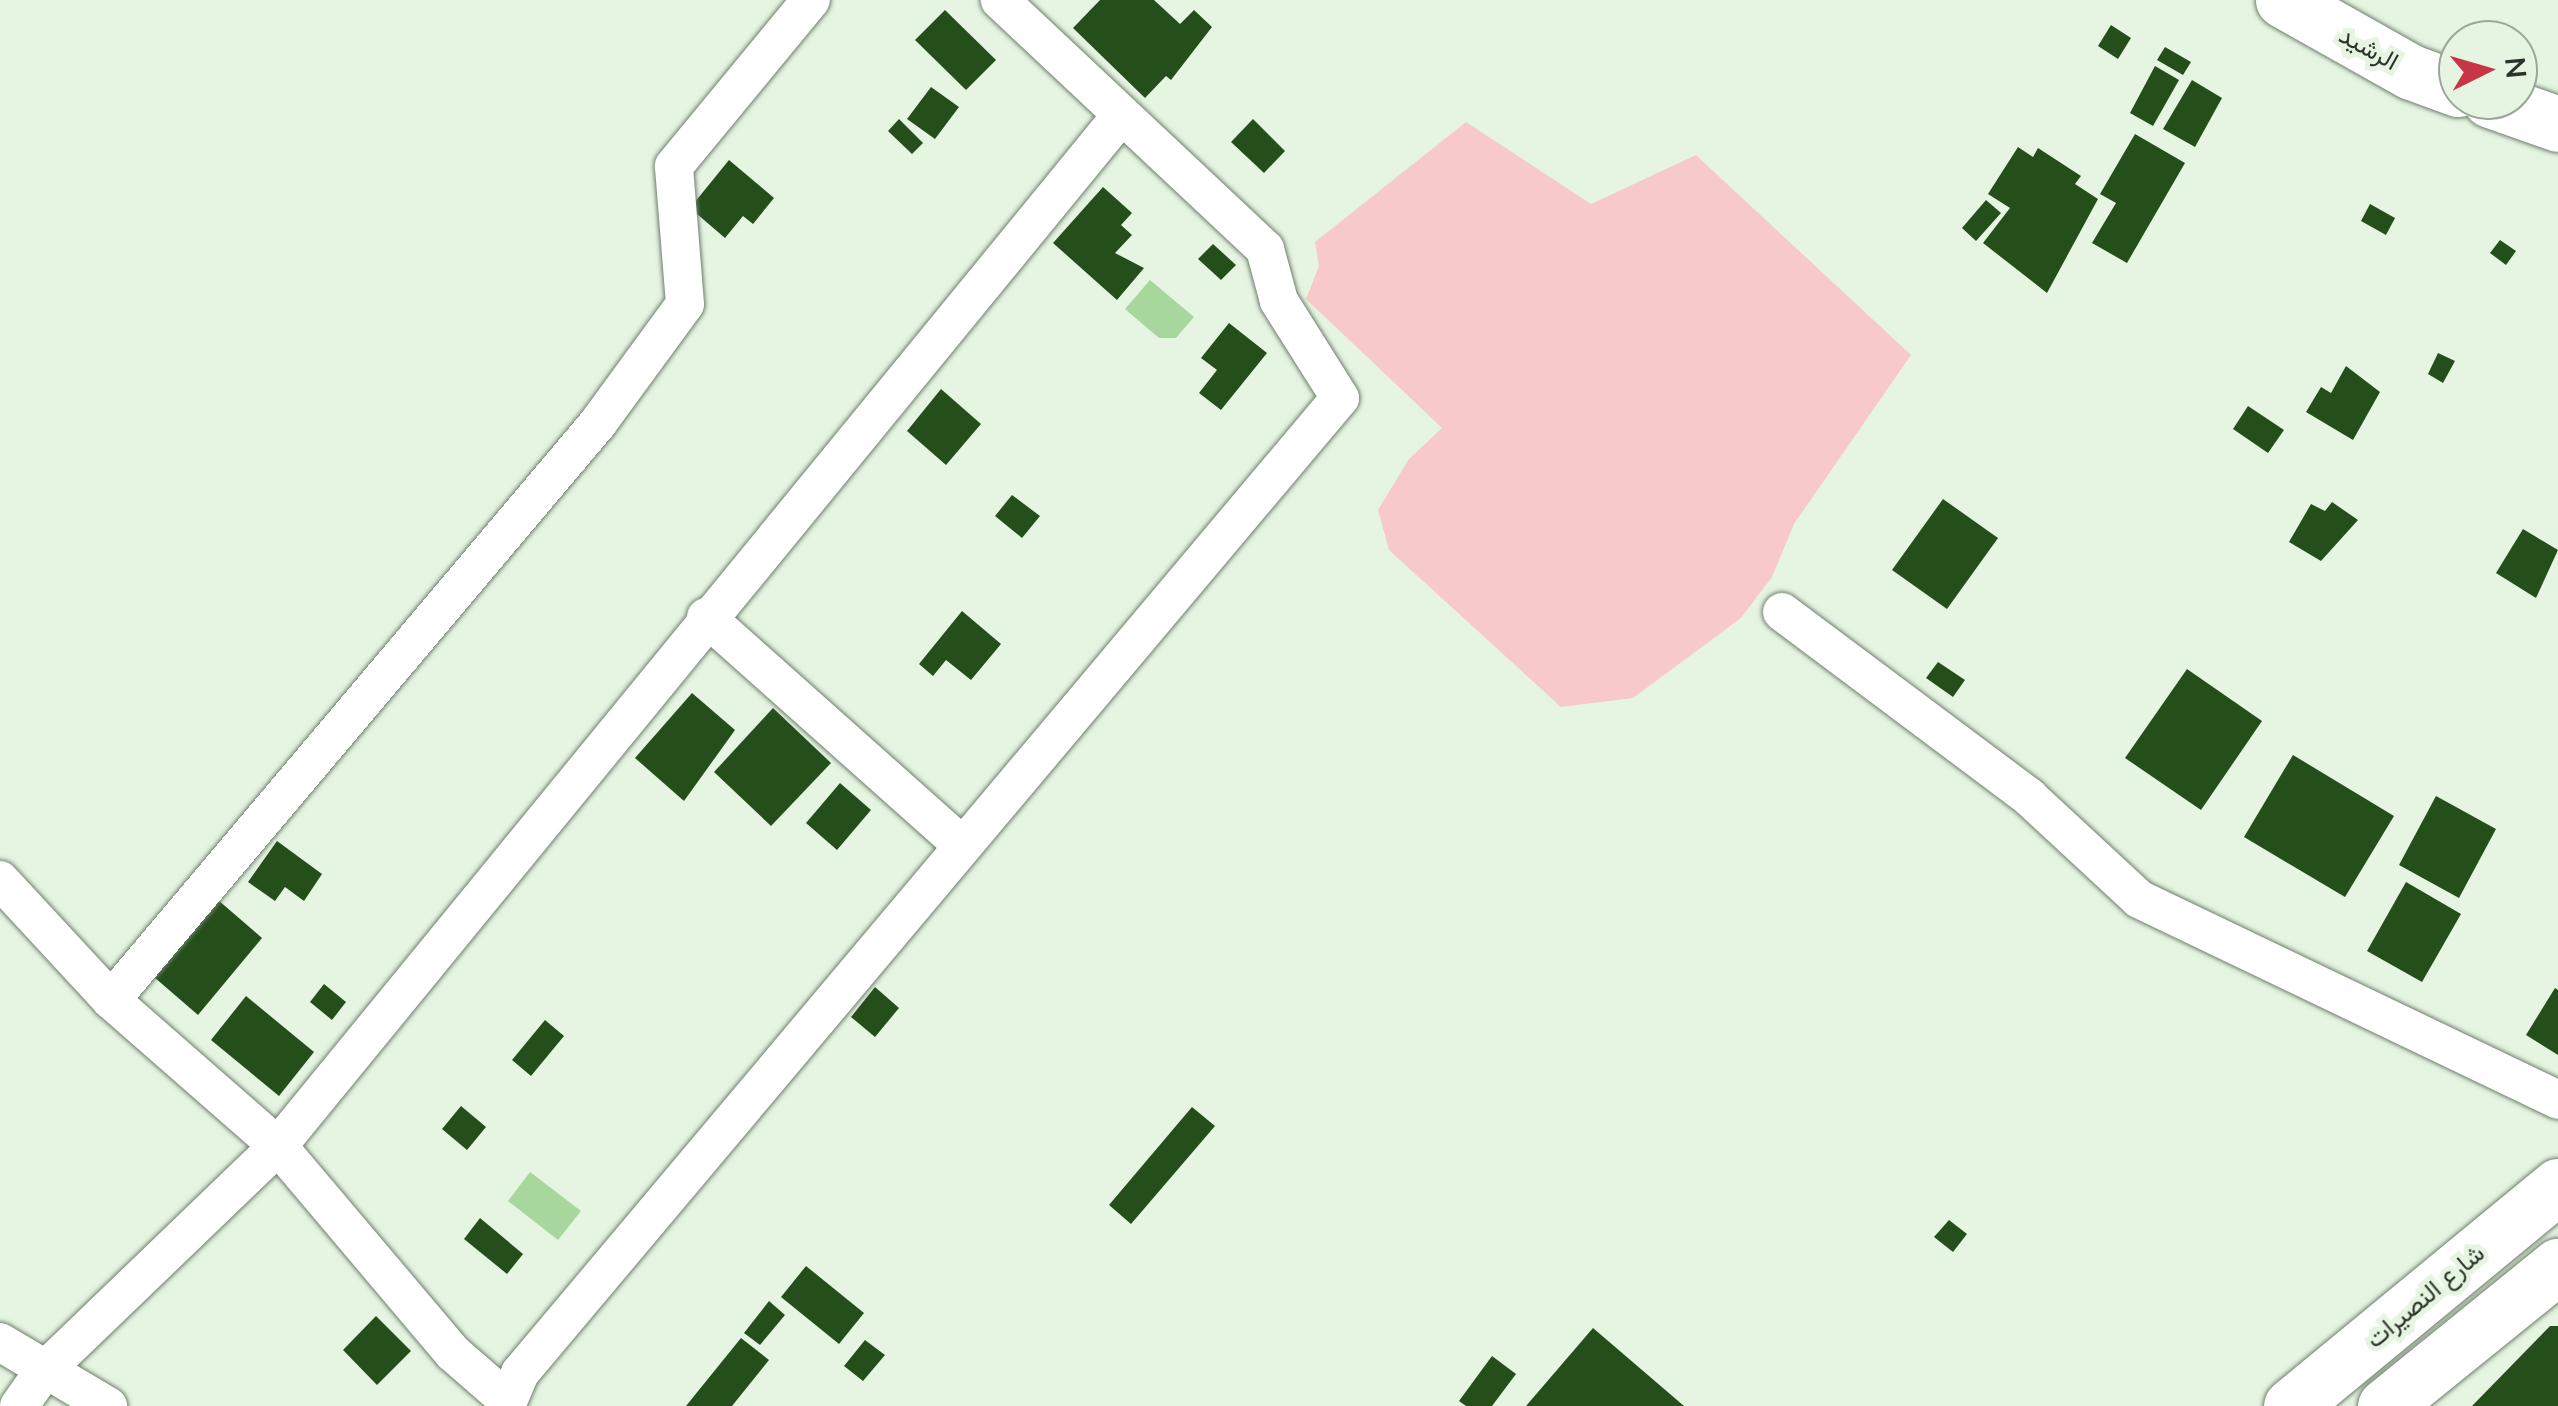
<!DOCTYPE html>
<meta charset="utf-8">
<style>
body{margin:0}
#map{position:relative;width:2558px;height:1406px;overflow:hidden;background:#e5f5e2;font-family:Mulish,Vazirmatn,sans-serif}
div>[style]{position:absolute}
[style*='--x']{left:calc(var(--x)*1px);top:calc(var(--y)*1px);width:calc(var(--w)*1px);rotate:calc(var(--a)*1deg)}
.green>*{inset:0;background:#f7cac9}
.water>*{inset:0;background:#a7d79d}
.building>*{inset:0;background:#244f1b}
.roads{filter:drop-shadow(0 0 2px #6f7e6c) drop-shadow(0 0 2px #6f7e6c)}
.street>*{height:38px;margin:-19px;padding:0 19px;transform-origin:19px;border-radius:19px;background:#fff}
.secondary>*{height:55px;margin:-27.5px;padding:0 27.5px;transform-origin:27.5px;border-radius:27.5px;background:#fff}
span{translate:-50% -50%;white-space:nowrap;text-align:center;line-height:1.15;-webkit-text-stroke:10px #e5f5e2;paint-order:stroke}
.street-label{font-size:25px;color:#2d332c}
.north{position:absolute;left:2438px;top:20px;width:100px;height:100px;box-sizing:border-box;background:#e5f5e2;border:2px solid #9ba799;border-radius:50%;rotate:85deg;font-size:28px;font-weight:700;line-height:40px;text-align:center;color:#2d332c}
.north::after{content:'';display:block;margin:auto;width:35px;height:45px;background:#c63646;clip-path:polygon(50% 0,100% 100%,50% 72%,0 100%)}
</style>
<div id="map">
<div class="green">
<i style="clip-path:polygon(1466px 122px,1591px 204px,1696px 155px,1911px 355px,1794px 524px,1772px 577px,1741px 618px,1633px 698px,1561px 707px,1389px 550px,1378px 510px,1409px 459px,1442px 428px,1306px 299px,1319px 266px,1315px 242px)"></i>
</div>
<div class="water">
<i style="clip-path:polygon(1150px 280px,1194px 317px,1176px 338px,1159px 338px,1125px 309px)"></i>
<i style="clip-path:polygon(530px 1172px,581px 1211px,558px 1240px,508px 1201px)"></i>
</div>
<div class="building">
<i style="clip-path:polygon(1100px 0,1154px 0,1180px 24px,1194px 10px,1212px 27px,1171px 80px,1166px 76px,1145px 98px,1073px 28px)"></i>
<i style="clip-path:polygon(945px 10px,996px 60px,966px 90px,915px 40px)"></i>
<i style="clip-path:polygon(2111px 25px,2131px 38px,2118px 59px,2098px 46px)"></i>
<i style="clip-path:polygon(2165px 47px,2191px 62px,2183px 75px,2157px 60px)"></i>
<i style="clip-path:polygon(2155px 66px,2179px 80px,2153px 126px,2130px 113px)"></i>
<i style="clip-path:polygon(2192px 80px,2222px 98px,2195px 147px,2163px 129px)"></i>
<i style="clip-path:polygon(931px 87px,959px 107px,935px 139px,907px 119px)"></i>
<i style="clip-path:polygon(899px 119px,923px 143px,912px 154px,888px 131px)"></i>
<i style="clip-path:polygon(1253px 119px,1285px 151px,1264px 173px,1231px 142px)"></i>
<i style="clip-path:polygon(2135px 134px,2185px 163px,2127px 263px,2092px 243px,2116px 203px,2100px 194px)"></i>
<i style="clip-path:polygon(2018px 147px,2033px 157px,2038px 148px,2081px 176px,2075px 184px,2098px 199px,2047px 293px,1983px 243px,2010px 208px,1988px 194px)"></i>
<i style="clip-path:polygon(729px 160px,774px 198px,753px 224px,743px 216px,725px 238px,690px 208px)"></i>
<i style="clip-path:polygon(1103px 187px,1132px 213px,1121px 225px,1132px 235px,1115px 253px,1144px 268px,1117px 300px,1053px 243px)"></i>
<i style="clip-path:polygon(1986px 200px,2001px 213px,1976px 241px,1962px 228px)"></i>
<i style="clip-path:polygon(2370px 204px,2395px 218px,2386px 235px,2361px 221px)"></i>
<i style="clip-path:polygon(2500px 240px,2516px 251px,2506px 265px,2490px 253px)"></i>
<i style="clip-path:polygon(1213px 244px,1236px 265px,1221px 280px,1198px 259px)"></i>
<i style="clip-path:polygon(1229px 323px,1267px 353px,1221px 410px,1199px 393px,1217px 370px,1201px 358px)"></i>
<i style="clip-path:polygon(2438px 353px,2455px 361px,2443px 383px,2428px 374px)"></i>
<i style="clip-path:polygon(2346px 366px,2380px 392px,2353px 440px,2306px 412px,2321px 387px,2331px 393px)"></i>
<i style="clip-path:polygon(941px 389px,981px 424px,946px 465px,907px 431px)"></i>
<i style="clip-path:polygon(2248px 406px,2284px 430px,2268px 453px,2233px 429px)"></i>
<i style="clip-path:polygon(1012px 495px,1040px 516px,1022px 538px,995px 516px)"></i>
<i style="clip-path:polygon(1943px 499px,1998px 538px,1947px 609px,1892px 570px)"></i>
<i style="clip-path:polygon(2332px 502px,2358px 520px,2321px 561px,2289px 542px,2311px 504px,2325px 511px)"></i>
<i style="clip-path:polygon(2523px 529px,2558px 550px,2536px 598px,2496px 573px)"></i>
<i style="clip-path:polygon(962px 611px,1001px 644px,971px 680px,946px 660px,933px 676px,919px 664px)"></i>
<i style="clip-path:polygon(1938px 662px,1965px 680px,1953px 697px,1926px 678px)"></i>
<i style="clip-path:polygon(2187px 669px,2262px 721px,2201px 810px,2125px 758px)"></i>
<i style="clip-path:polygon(692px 693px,735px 730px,684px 801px,635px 758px)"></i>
<i style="clip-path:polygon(773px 708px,831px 763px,771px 826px,714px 772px)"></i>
<i style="clip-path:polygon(2293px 755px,2394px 816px,2345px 897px,2244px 837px)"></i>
<i style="clip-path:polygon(840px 783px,871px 810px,837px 850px,806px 823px)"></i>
<i style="clip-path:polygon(2436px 796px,2496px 829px,2459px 898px,2399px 865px)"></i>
<i style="clip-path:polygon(277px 841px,322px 874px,304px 901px,285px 887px,275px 901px,248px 882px)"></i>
<i style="clip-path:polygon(2406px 882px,2461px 914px,2422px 982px,2367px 951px)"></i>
<i style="clip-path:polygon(218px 900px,262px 938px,198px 1015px,154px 977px)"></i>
<i style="clip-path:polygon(324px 984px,346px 1002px,332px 1020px,310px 1002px)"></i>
<i style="clip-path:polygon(875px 987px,899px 1008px,875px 1037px,851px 1017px)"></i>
<i style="clip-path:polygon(2555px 988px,2558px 990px,2558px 1055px,2526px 1035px)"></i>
<i style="clip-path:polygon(246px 996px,314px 1052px,279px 1096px,211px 1040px)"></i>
<i style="clip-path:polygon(545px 1020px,564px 1036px,531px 1076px,512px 1060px)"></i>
<i style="clip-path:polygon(461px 1106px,486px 1127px,467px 1150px,442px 1129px)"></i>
<i style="clip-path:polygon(1192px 1107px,1215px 1126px,1131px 1224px,1109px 1205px)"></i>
<i style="clip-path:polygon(480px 1218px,523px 1254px,507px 1274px,464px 1239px)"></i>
<i style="clip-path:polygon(1949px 1220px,1967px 1234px,1953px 1252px,1934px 1237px)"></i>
<i style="clip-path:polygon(806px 1266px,864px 1313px,839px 1344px,781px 1297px)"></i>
<i style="clip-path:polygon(769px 1301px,785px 1315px,760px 1345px,744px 1333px)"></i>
<i style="clip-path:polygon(376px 1316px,411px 1351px,377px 1385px,343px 1350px)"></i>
<i style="clip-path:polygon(2550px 1326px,2558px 1326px,2558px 1406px,2472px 1406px)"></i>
<i style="clip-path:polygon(1593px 1328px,1684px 1406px,1526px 1406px)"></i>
<i style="clip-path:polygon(741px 1338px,769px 1360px,732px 1406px,686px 1406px)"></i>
<i style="clip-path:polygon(865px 1340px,885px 1355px,863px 1381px,844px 1366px)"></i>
<i style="clip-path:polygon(1492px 1356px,1516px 1374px,1492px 1406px,1466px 1406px,1459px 1401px)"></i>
</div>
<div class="roads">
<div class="street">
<i style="--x:1782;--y:612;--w:309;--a:36.8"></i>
<i style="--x:2029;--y:797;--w:150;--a:42.8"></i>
<i style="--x:2139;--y:899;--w:465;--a:25.6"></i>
<i style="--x:706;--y:617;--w:343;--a:41.7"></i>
<i style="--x:0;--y:880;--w:163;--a:47.2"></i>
<i style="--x:111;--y:1000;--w:222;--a:41.2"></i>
<i style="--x:278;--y:1146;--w:271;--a:49.8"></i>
<i style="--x:453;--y:1353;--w:70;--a:41"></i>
<i style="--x:111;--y:1000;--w:755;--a:-49.83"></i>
<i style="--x:598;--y:423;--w:147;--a:-53.8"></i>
<i style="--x:685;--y:304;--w:138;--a:-94.6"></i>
<i style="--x:674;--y:166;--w:215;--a:-50.5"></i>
<i style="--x:0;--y:1342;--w:126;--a:30.7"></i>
<i style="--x:19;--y:1406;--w:42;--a:-54.8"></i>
<i style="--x:43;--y:1372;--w:326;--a:-43.9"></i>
<i style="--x:278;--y:1146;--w:1330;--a:-50.71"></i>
<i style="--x:506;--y:1406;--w:36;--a:-67"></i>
<i style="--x:520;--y:1373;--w:1274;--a:-49.94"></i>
<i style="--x:1340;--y:398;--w:115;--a:-122.2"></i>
<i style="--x:1279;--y:301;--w:54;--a:-105.1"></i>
<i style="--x:1265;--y:249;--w:364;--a:-136.8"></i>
</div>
<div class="secondary">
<i style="--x:2283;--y:0;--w:147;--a:29.4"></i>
<i style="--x:2411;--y:72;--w:50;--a:19.9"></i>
<i style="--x:2490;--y:100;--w:72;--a:19.4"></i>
<i style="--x:2291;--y:1406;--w:346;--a:-39.5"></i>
<i style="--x:2385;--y:1406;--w:223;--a:-39"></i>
</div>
</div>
<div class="street-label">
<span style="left:2369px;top:48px;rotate:29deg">الرشيد</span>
<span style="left:2425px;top:1296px;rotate:-40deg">شارع النصيرات</span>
</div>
<div class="north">N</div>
</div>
